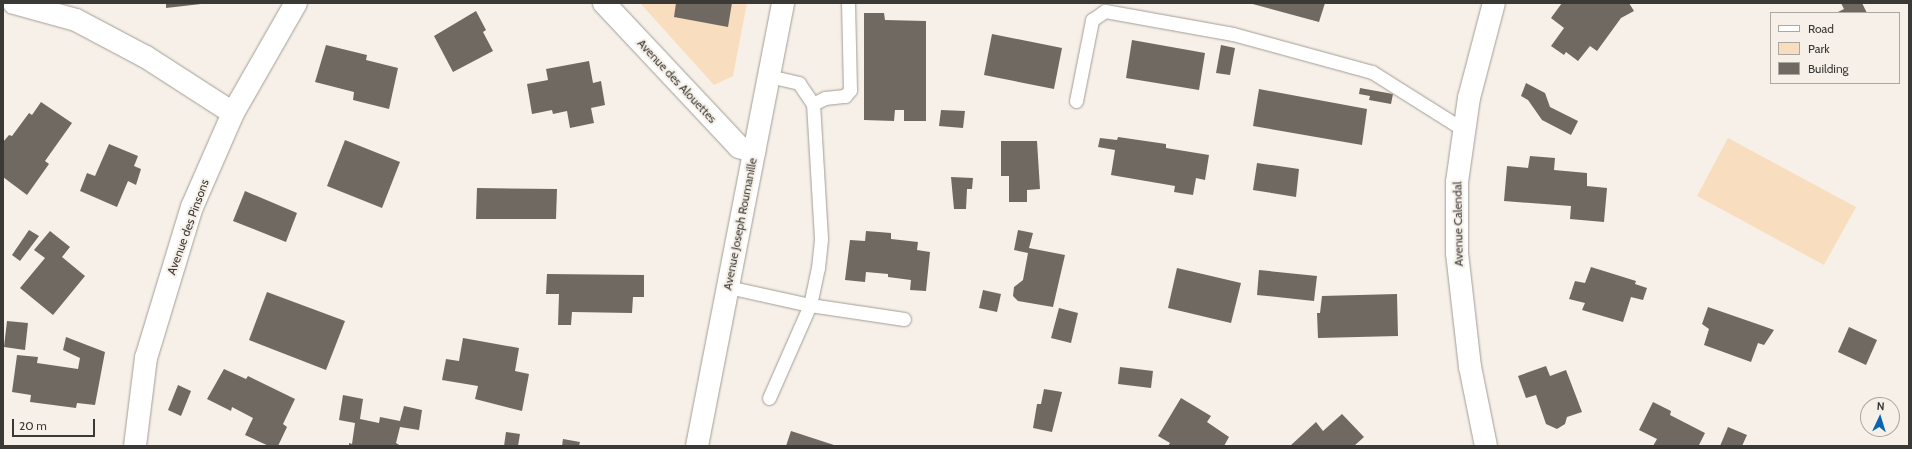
<!DOCTYPE html>
<style>
body{margin:0}
#map{position:relative;width:1912px;height:449px;overflow:hidden;background:#f6f0e8;font-family:Cabin,sans-serif}
div>[style]{position:absolute}
[style*='--x']{left:calc(var(--x)*1px);top:calc(var(--y)*1px);width:calc(var(--w)*1px);rotate:calc(var(--a)*1deg)}
.green>*{inset:0;background:#f8debf}
.building>*{inset:0;background:#6f6962}
.roads{filter:drop-shadow(0 0 1px #a39d95) drop-shadow(0 0 1px #a39d95)}
.service>*{height:13px;margin:-6.5px;padding:0 6.5px;transform-origin:6.5px;border-radius:6.5px;background:#fff}
.minor>*{height:22px;margin:-11px;padding:0 11px;transform-origin:11px;border-radius:11px;background:#fff}
.secondary>*{height:22px;margin:-11px;padding:0 11px;transform-origin:11px;border-radius:11px;background:#fff}
span{translate:-50% -50%;white-space:nowrap;text-align:center;line-height:1.15;-webkit-text-stroke:4px #f6f0e8;paint-order:stroke}
.street-label{font-size:12px;color:#3b3936}
.frame{position:absolute;inset:0;border:4px solid #3b3936;pointer-events:none}
.legend{position:absolute;left:1770px;top:12px;width:130px;height:72px;box-sizing:border-box;background:#f6f0e8;border:1px solid #aba7a1;margin:0;padding:5px 7px;list-style:none;font-size:12px;color:#3b3936}
.legend li{display:flex;align-items:center;gap:8px;height:20px}
.legend b{width:20px;border:1px solid #aba7a1}
.north{position:absolute;left:1860px;top:397px;width:40px;height:40px;box-sizing:border-box;background:#f6f0e8;border:1px solid #aba7a1;border-radius:50%;rotate:4deg;font-size:11px;font-weight:700;line-height:16px;text-align:center;color:#3b3936}
.north::after{content:'';display:block;margin:auto;width:14px;height:18px;background:#0b64b2;clip-path:polygon(50% 0,100% 100%,50% 72%,0 100%)}
.scale{position:absolute;left:12px;top:419px;width:83px;height:18px;box-sizing:border-box;border:2px solid #3b3936;border-top:0;padding-left:5px;font-size:12px;line-height:14px;white-space:nowrap;color:#3b3936;-webkit-text-stroke:3px #f6f0e8;paint-order:stroke}
</style>
<div id="map">
<div class="green">
<i style="clip-path:polygon(640px 3px,747px 3px,733px 76px,714px 85px)"></i>
<i style="clip-path:polygon(1728px 138px,1856px 207px,1824px 265px,1697px 196px)"></i>
</div>
<div class="building">
<i style="clip-path:polygon(166px 3px,201px 3px,201px 4px,166px 8px)"></i>
<i style="clip-path:polygon(676px 3px,732px 3px,728px 27px,674px 17px)"></i>
<i style="clip-path:polygon(1249px 3px,1325px 3px,1319px 22px)"></i>
<i style="clip-path:polygon(1562px 3px,1629px 3px,1634px 11px,1621px 18px,1597px 51px,1590px 46px,1578px 61px,1566px 52px,1564px 55px,1551px 46px,1564px 28px,1551px 18px)"></i>
<i style="clip-path:polygon(1841px 3px,1862px 3px,1867px 13px,1836px 13px,1844px 9px)"></i>
<i style="clip-path:polygon(476px 11px,486px 30px,483px 32px,493px 51px,453px 72px,434px 36px)"></i>
<i style="clip-path:polygon(864px 13px,884px 13px,885px 20px,926px 21px,926px 121px,904px 121px,904px 110px,895px 110px,894px 121px,864px 120px)"></i>
<i style="clip-path:polygon(992px 34px,1062px 48px,1054px 89px,984px 75px)"></i>
<i style="clip-path:polygon(1132px 40px,1205px 53px,1199px 90px,1126px 78px)"></i>
<i style="clip-path:polygon(326px 45px,367px 55px,366px 60px,398px 68px,389px 109px,353px 100px,354px 92px,315px 82px)"></i>
<i style="clip-path:polygon(1221px 45px,1235px 48px,1230px 75px,1216px 73px)"></i>
<i style="clip-path:polygon(589px 61px,593px 83px,601px 81px,605px 105px,591px 108px,594px 123px,570px 128px,567px 111px,553px 114px,552px 110px,532px 114px,527px 84px,548px 80px,546px 69px)"></i>
<i style="clip-path:polygon(1526px 83px,1545px 93px,1550px 107px,1578px 121px,1571px 135px,1542px 120px,1528px 100px,1521px 96px)"></i>
<i style="clip-path:polygon(1360px 88px,1393px 94px,1391px 104px,1369px 100px,1370px 96px,1359px 94px)"></i>
<i style="clip-path:polygon(1259px 89px,1367px 109px,1362px 145px,1253px 126px)"></i>
<i style="clip-path:polygon(41px 102px,72px 123px,45px 161px,49px 164px,27px 195px,3px 177px,3px 142px,9px 135px,12px 136px,29px 113px,32px 115px)"></i>
<i style="clip-path:polygon(941px 110px,965px 111px,963px 128px,939px 126px)"></i>
<i style="clip-path:polygon(1118px 137px,1166px 144px,1166px 148px,1209px 155px,1205px 180px,1196px 178px,1193px 195px,1174px 192px,1175px 186px,1111px 175px,1115px 150px,1098px 147px,1100px 138px,1117px 140px)"></i>
<i style="clip-path:polygon(345px 140px,400px 162px,382px 208px,327px 186px)"></i>
<i style="clip-path:polygon(1001px 141px,1037px 141px,1040px 189px,1027px 190px,1027px 202px,1009px 202px,1009px 176px,1001px 176px)"></i>
<i style="clip-path:polygon(109px 144px,138px 156px,134px 166px,141px 169px,136px 185px,128px 181px,117px 207px,80px 191px,87px 173px,95px 176px)"></i>
<i style="clip-path:polygon(1530px 156px,1555px 158px,1554px 170px,1587px 173px,1587px 186px,1607px 188px,1604px 222px,1570px 219px,1571px 206px,1504px 201px,1507px 166px,1528px 168px)"></i>
<i style="clip-path:polygon(1257px 163px,1299px 169px,1296px 197px,1253px 190px)"></i>
<i style="clip-path:polygon(951px 177px,973px 178px,972px 189px,967px 189px,966px 209px,954px 209px)"></i>
<i style="clip-path:polygon(477px 188px,557px 189px,556px 219px,476px 219px)"></i>
<i style="clip-path:polygon(245px 191px,297px 213px,286px 242px,233px 221px)"></i>
<i style="clip-path:polygon(29px 230px,39px 236px,20px 261px,12px 255px)"></i>
<i style="clip-path:polygon(1018px 230px,1033px 233px,1029px 248px,1065px 255px,1053px 307px,1018px 301px,1013px 296px,1014px 287px,1023px 280px,1028px 253px,1014px 250px)"></i>
<i style="clip-path:polygon(50px 231px,70px 247px,62px 257px,85px 276px,53px 315px,20px 288px,45px 258px,34px 250px)"></i>
<i style="clip-path:polygon(866px 231px,891px 233px,891px 239px,918px 242px,917px 250px,930px 252px,926px 291px,910px 290px,911px 280px,888px 277px,888px 274px,866px 272px,865px 282px,845px 280px,850px 240px,865px 241px)"></i>
<i style="clip-path:polygon(1591px 267px,1636px 281px,1635px 284px,1647px 288px,1643px 300px,1631px 297px,1623px 322px,1582px 310px,1585px 303px,1569px 299px,1575px 281px,1585px 283px)"></i>
<i style="clip-path:polygon(1177px 268px,1241px 283px,1231px 323px,1168px 308px)"></i>
<i style="clip-path:polygon(1259px 270px,1317px 276px,1314px 301px,1257px 295px)"></i>
<i style="clip-path:polygon(547px 274px,644px 275px,644px 297px,633px 297px,632px 313px,572px 312px,571px 325px,558px 325px,559px 294px,546px 294px)"></i>
<i style="clip-path:polygon(983px 290px,1001px 294px,997px 312px,979px 308px)"></i>
<i style="clip-path:polygon(267px 292px,345px 321px,326px 370px,249px 340px)"></i>
<i style="clip-path:polygon(1397px 294px,1398px 336px,1318px 338px,1317px 313px,1320px 313px,1322px 296px)"></i>
<i style="clip-path:polygon(1708px 307px,1763px 326px,1774px 330px,1764px 345px,1758px 343px,1751px 362px,1704px 345px,1709px 329px,1702px 324px)"></i>
<i style="clip-path:polygon(1059px 308px,1078px 313px,1071px 343px,1051px 338px)"></i>
<i style="clip-path:polygon(7px 321px,28px 323px,25px 350px,4px 347px)"></i>
<i style="clip-path:polygon(1849px 327px,1877px 340px,1866px 365px,1838px 352px)"></i>
<i style="clip-path:polygon(66px 337px,105px 352px,95px 405px,77px 403px,76px 408px,30px 402px,31px 395px,12px 392px,17px 355px,38px 357px,37px 363px,78px 369px,80px 358px,63px 350px)"></i>
<i style="clip-path:polygon(463px 338px,519px 348px,515px 371px,529px 374px,522px 411px,475px 399px,478px 386px,442px 380px,446px 359px,459px 361px)"></i>
<i style="clip-path:polygon(1546px 366px,1550px 376px,1566px 370px,1582px 412px,1567px 417px,1565px 424px,1557px 429px,1546px 424px,1536px 395px,1526px 398px,1518px 376px)"></i>
<i style="clip-path:polygon(1120px 367px,1153px 371px,1151px 388px,1118px 384px)"></i>
<i style="clip-path:polygon(224px 369px,246px 379px,248px 376px,295px 399px,283px 424px,287px 427px,278px 446px,269px 446px,245px 435px,253px 418px,232px 407px,231px 411px,207px 399px)"></i>
<i style="clip-path:polygon(178px 385px,191px 391px,181px 416px,168px 410px)"></i>
<i style="clip-path:polygon(1044px 389px,1062px 392px,1052px 432px,1033px 428px,1037px 404px,1041px 404px)"></i>
<i style="clip-path:polygon(343px 395px,363px 399px,360px 419px,379px 423px,380px 417px,400px 421px,404px 406px,422px 410px,419px 430px,400px 427px,396px 443px,401px 446px,349px 446px,349px 443px,352px 444px,355px 423px,339px 420px)"></i>
<i style="clip-path:polygon(1181px 398px,1211px 416px,1207px 422px,1229px 437px,1224px 446px,1168px 446px,1170px 443px,1158px 436px)"></i>
<i style="clip-path:polygon(1653px 402px,1671px 411px,1670px 415px,1705px 433px,1699px 445px,1653px 446px,1657px 439px,1639px 430px)"></i>
<i style="clip-path:polygon(1342px 414px,1364px 437px,1354px 446px,1290px 446px,1316px 422px,1323px 431px)"></i>
<i style="clip-path:polygon(1728px 427px,1747px 435px,1742px 446px,1720px 446px)"></i>
<i style="clip-path:polygon(791px 431px,837px 446px,786px 446px)"></i>
<i style="clip-path:polygon(506px 432px,520px 434px,518px 446px,504px 446px)"></i>
<i style="clip-path:polygon(563px 439px,580px 442px,579px 446px,562px 446px)"></i>
</div>
<div class="roads">
<div class="service">
<i style="--x:1076;--y:101;--w:83;--a:-78.8"></i>
<i style="--x:1092;--y:20;--w:16;--a:-35"></i>
<i style="--x:1105;--y:11;--w:130;--a:10.2"></i>
<i style="--x:1233;--y:34;--w:144;--a:15.3"></i>
<i style="--x:1372;--y:72;--w:109;--a:32.2"></i>
<i style="--x:813;--y:104;--w:13;--a:-27"></i>
<i style="--x:825;--y:98;--w:20;--a:-6"></i>
<i style="--x:845;--y:96;--w:8;--a:-50"></i>
<i style="--x:850;--y:90;--w:87;--a:-91.3"></i>
<i style="--x:728;--y:287;--w:84;--a:12.4"></i>
<i style="--x:810;--y:305;--w:95;--a:8.5"></i>
<i style="--x:769;--y:398;--w:102;--a:-66.2"></i>
<i style="--x:810;--y:305;--w:38;--a:-78"></i>
<i style="--x:818;--y:268;--w:30;--a:-84"></i>
<i style="--x:821;--y:238;--w:134;--a:-93.4"></i>
<i style="--x:813;--y:104;--w:25;--a:-124"></i>
<i style="--x:799;--y:83;--w:31;--a:-167"></i>
</div>
<div class="minor">
<i style="--x:14;--y:3;--w:64;--a:15.3"></i>
<i style="--x:76;--y:20;--w:79;--a:27.9"></i>
<i style="--x:146;--y:57;--w:103;--a:32.8"></i>
<i style="--x:604;--y:3;--w:197;--a:46.8"></i>
<i style="--x:739;--y:147;--w:16;--a:15"></i>
<i style="--x:135;--y:446;--w:89;--a:-82.9"></i>
<i style="--x:146;--y:358;--w:158;--a:-73.1"></i>
<i style="--x:192;--y:207;--w:103;--a:-66.4"></i>
<i style="--x:233;--y:113;--w:127;--a:-60.2"></i>
<i style="--x:1486;--y:446;--w:81;--a:-101.4"></i>
<i style="--x:1470;--y:367;--w:115;--a:-96.5"></i>
<i style="--x:1457;--y:253;--w:71;--a:-90"></i>
<i style="--x:1457;--y:182;--w:85;--a:-81.9"></i>
<i style="--x:1469;--y:98;--w:98;--a:-75.3"></i>
</div>
<div class="secondary">
<i style="--x:697;--y:446;--w:451;--a:-79"></i>
</div>
</div>
<div class="street-label">
<span style="left:677px;top:81px;rotate:47deg">Avenue des Alouettes</span>
<span style="left:740px;top:224px;rotate:-79deg">Avenue Joseph Roumanille</span>
<span style="left:1458px;top:224px;rotate:-91deg">Avenue Calendal</span>
<span style="left:188px;top:227px;rotate:-70deg">Avenue des Pinsons</span>
</div>
<div class="frame"></div>
<ul class="legend">
<li><b style="height:5px;background:#fff"></b>Road</li>
<li><b style="height:11px;background:#f8debf"></b>Park</li>
<li><b style="height:11px;background:#6f6962"></b>Building</li>
</ul>
<div class="north">N</div>
<div class="scale">20 m</div>
</div>
